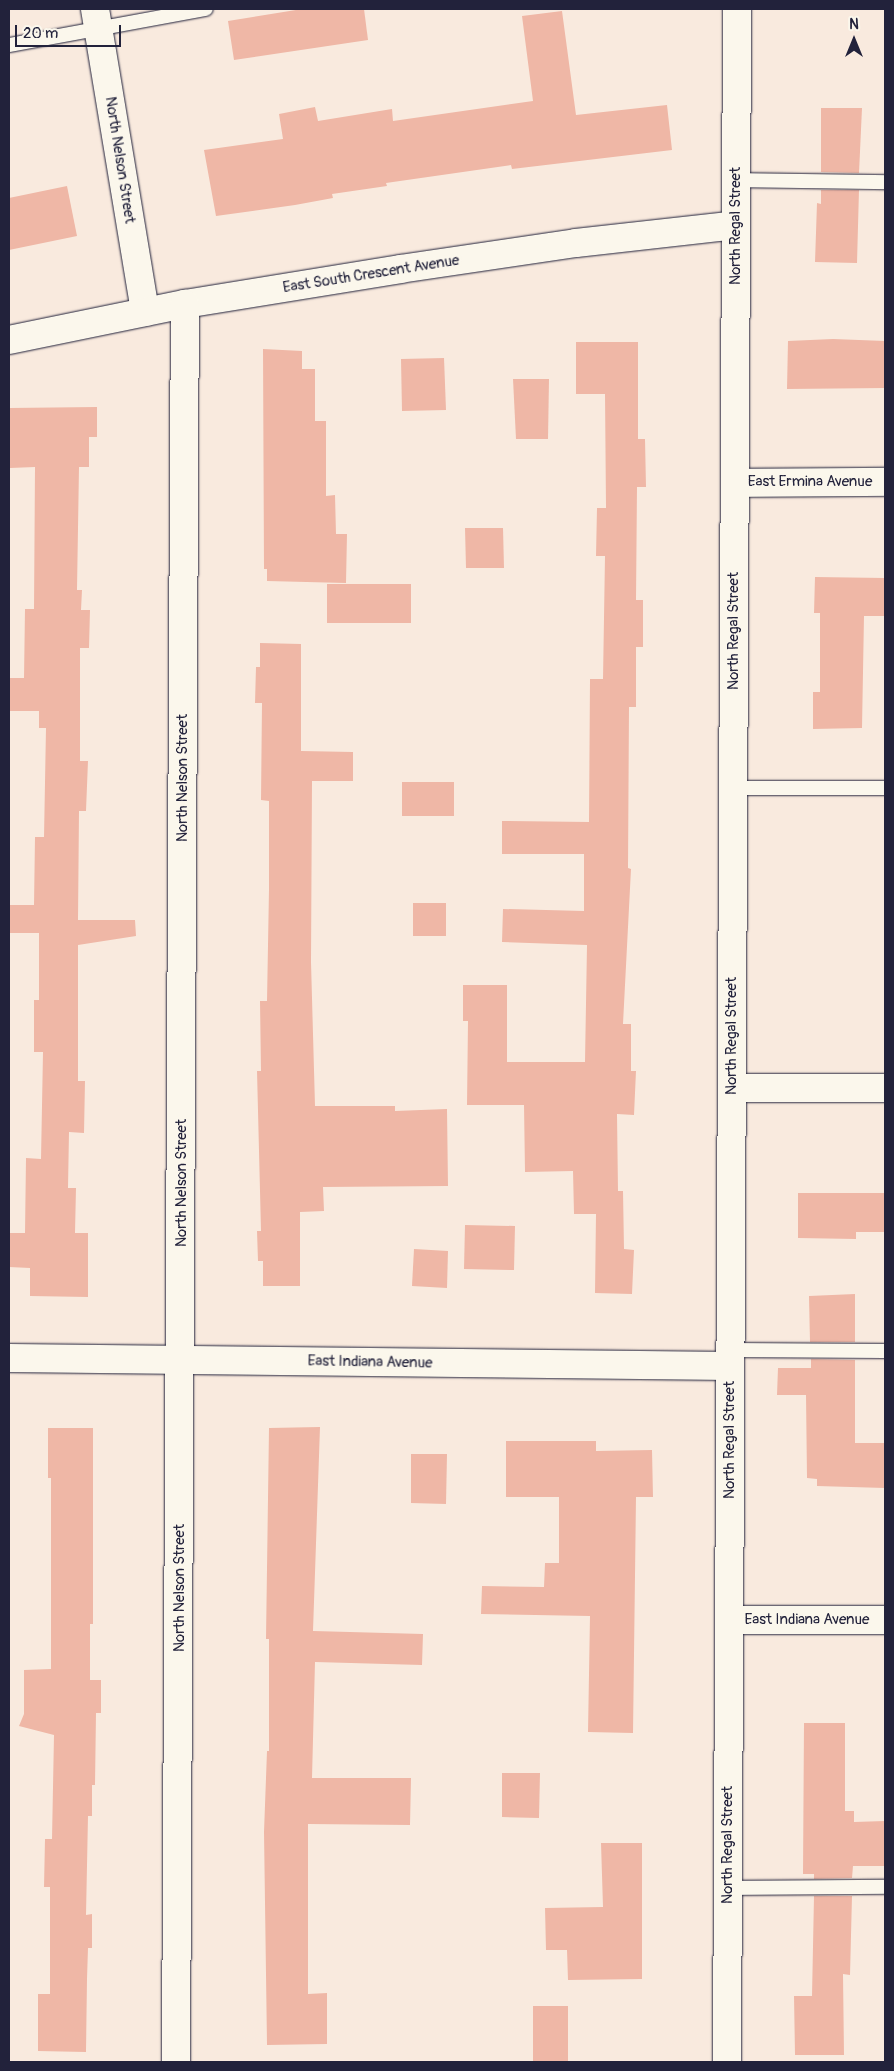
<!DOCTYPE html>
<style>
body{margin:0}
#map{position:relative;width:894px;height:2071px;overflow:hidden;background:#f9eade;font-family:Pangolin,sans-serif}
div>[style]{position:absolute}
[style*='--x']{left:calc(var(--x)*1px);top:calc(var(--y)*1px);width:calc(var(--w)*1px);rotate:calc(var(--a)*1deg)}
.building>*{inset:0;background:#efb7a6}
.roads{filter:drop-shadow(0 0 1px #22223b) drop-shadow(0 0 1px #22223b)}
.service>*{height:14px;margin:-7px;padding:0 7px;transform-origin:7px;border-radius:7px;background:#fbf7ec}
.minor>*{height:28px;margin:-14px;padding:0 14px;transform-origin:14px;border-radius:14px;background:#fbf7ec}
span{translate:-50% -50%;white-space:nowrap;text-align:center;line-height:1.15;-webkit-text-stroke:5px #fbf7ec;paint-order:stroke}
.street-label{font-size:15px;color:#22223b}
.frame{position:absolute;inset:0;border:10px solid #22223b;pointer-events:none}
.north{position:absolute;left:829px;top:15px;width:50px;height:50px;-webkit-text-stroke:4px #fbf7ec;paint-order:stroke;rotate:0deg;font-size:14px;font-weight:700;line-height:20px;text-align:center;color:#22223b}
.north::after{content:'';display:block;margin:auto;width:18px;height:22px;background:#22223b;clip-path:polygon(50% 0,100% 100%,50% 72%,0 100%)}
.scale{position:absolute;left:15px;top:25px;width:106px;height:22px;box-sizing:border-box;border:2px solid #22223b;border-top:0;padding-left:6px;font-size:15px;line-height:18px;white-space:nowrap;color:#22223b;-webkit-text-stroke:4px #fbf7ec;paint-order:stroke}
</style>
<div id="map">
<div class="building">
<i style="clip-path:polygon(302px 9px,364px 9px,368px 40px,234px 60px,228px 21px)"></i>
<i style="clip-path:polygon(562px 11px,576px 115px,667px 105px,672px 150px,512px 169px,511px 165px,386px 183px,387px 186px,332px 194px,333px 198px,295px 205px,216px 216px,204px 150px,283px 139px,279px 114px,315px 107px,318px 121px,392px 109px,393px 121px,533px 101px,522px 16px)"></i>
<i style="clip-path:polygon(821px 108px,862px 108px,859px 173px,821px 172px)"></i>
<i style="clip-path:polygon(67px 186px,77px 236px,9px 250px,9px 198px)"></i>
<i style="clip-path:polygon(821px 190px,859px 190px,857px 263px,815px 262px,817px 203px,821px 204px)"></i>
<i style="clip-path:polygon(833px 339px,885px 341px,885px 388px,787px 389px,788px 341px)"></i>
<i style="clip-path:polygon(576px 342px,638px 342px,638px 439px,645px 439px,646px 487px,637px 487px,636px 600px,643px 600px,643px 647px,636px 647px,636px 707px,629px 707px,628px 868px,631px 869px,623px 1024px,631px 1024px,631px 1071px,636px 1071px,634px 1115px,617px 1114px,618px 1191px,623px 1191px,624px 1249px,634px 1250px,632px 1294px,595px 1293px,596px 1214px,574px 1214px,573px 1171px,525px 1172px,524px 1105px,467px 1105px,468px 1021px,463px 1021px,463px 985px,507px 985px,507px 1062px,585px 1062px,587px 945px,502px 942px,503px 909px,584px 911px,584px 854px,502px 854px,502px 821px,589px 822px,590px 679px,603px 679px,605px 556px,596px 556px,597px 508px,606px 508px,605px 394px,576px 394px)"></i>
<i style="clip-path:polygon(263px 349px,302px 351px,302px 369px,315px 369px,315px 421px,326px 421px,326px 496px,335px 495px,336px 534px,347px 534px,346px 583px,267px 581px,267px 569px,264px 569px)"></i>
<i style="clip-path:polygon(444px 358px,446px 410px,402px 411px,401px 359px)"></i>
<i style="clip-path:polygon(513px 379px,549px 379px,548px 439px,516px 439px)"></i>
<i style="clip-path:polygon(97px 407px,97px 437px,89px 437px,89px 467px,79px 467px,77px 590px,82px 590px,81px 610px,90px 610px,89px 648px,80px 648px,80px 761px,88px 761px,86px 811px,79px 811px,78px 920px,135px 920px,136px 936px,78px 945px,78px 1081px,85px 1081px,84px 1133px,69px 1132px,68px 1188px,76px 1188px,75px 1233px,88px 1233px,88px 1297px,30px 1296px,30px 1268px,9px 1267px,9px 1233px,25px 1233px,26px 1158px,41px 1159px,43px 1052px,34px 1052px,34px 1000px,39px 1000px,39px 933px,9px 933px,9px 905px,34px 905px,35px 837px,44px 837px,46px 728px,39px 728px,39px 711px,9px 711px,9px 678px,24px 678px,25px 609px,34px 609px,35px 467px,10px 468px,9px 408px)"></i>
<i style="clip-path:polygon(465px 528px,503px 528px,504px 568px,466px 568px)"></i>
<i style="clip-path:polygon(815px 577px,885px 578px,885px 616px,864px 616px,862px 728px,813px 729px,813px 692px,820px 692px,820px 613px,814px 613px)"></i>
<i style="clip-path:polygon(327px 584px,411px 584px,411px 623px,327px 623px)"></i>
<i style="clip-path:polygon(260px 643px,301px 644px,301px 751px,353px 752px,353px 781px,312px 781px,311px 962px,315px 1106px,395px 1106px,395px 1111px,447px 1109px,448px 1186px,323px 1187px,324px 1211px,300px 1212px,300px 1286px,263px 1286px,263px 1261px,258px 1261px,257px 1231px,261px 1231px,257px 1071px,261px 1071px,260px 1001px,267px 1001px,269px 889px,269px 801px,261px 800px,262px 703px,255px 703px,256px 667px,260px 667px)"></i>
<i style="clip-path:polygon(402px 782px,454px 782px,454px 816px,402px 816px)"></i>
<i style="clip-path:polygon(413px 903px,446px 903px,446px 936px,413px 936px)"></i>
<i style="clip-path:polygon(798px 1193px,885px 1193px,885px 1232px,856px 1232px,856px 1239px,798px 1238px)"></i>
<i style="clip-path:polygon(465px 1225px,515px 1226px,514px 1270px,464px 1269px)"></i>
<i style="clip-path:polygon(414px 1249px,448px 1251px,447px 1288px,412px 1286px)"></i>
<i style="clip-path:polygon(855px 1294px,855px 1342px,810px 1342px,809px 1296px)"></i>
<i style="clip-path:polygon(811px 1359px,855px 1360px,855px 1443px,885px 1443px,885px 1488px,817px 1486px,817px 1479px,807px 1478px,806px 1395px,777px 1395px,778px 1368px,811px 1368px)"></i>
<i style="clip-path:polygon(320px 1427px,313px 1631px,423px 1634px,422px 1665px,315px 1662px,312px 1778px,411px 1778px,410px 1825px,308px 1824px,308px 1994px,327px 1993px,327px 2044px,267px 2045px,264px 1832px,267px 1751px,269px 1751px,269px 1639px,266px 1639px,269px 1428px)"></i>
<i style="clip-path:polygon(48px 1428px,93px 1428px,93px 1624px,90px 1624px,90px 1680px,101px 1680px,101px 1713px,96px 1713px,95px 1785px,92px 1785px,92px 1816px,88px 1816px,86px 1915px,92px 1914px,92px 1948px,88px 1948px,87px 1979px,86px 2052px,38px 2051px,38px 1994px,50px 1994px,50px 1887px,44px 1887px,45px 1839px,52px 1839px,54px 1735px,19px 1726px,24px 1714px,24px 1670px,51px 1669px,51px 1478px,48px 1478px)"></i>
<i style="clip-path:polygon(506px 1441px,596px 1441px,596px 1451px,652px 1450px,653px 1497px,636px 1497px,633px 1733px,588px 1732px,590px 1616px,481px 1614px,482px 1586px,544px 1587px,545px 1563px,559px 1563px,559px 1497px,506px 1497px)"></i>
<i style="clip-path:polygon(411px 1454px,447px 1454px,446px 1504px,411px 1503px)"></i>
<i style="clip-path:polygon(804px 1723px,845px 1723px,845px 1811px,854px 1811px,854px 1822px,885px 1821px,885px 1866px,853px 1866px,852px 1878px,814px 1879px,814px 1874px,803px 1874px)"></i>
<i style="clip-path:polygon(502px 1773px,540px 1773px,539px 1818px,502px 1817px)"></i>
<i style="clip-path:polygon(601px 1843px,642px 1843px,642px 1979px,568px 1980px,567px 1950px,546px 1950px,545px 1908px,603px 1907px)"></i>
<i style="clip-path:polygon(814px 1896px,852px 1896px,850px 1975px,843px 1974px,844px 2055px,795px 2055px,794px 1996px,812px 1996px)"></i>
<i style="clip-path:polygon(533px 2006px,568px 2006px,568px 2062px,533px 2062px)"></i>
</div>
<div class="roads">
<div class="service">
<i style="--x:9;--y:45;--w:200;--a:-10.4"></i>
<i style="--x:736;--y:180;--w:149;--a:0.8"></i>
<i style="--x:733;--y:788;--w:152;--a:0"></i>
<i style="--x:730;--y:1350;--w:155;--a:0.4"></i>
<i style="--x:728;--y:1888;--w:157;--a:-0.4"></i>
</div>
<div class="minor">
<i style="--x:95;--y:9;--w:307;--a:80.6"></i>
<i style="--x:9;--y:340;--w:180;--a:-11.6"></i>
<i style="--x:185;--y:304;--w:218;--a:-9.2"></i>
<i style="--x:400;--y:269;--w:178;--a:-8.4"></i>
<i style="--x:576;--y:243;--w:161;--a:-6.4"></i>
<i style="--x:735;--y:483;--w:150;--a:-0.4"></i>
<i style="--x:732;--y:1088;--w:153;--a:0"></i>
<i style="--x:9;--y:1358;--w:721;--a:0.64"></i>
<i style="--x:729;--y:1620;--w:156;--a:0"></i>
<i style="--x:176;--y:2062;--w:1758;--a:-89.71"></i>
<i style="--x:727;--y:2062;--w:2053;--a:-89.72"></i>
</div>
</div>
<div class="street-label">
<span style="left:120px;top:160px;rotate:81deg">North Nelson Street</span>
<span style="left:736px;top:226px;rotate:-90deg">North Regal Street</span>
<span style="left:371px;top:274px;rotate:-9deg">East South Crescent Avenue</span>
<span style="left:810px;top:482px">East Ermina Avenue</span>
<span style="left:734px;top:631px;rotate:-90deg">North Regal Street</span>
<span style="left:183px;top:778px;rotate:-90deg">North Nelson Street</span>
<span style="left:732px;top:1036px;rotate:-90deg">North Regal Street</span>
<span style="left:182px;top:1183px;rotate:-90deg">North Nelson Street</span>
<span style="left:370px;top:1362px;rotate:1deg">East Indiana Avenue</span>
<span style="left:730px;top:1440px;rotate:-90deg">North Regal Street</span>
<span style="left:180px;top:1588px;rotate:-90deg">North Nelson Street</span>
<span style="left:807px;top:1620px">East Indiana Avenue</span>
<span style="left:728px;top:1845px;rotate:-90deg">North Regal Street</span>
</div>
<div class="frame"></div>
<div class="north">N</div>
<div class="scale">20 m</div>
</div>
